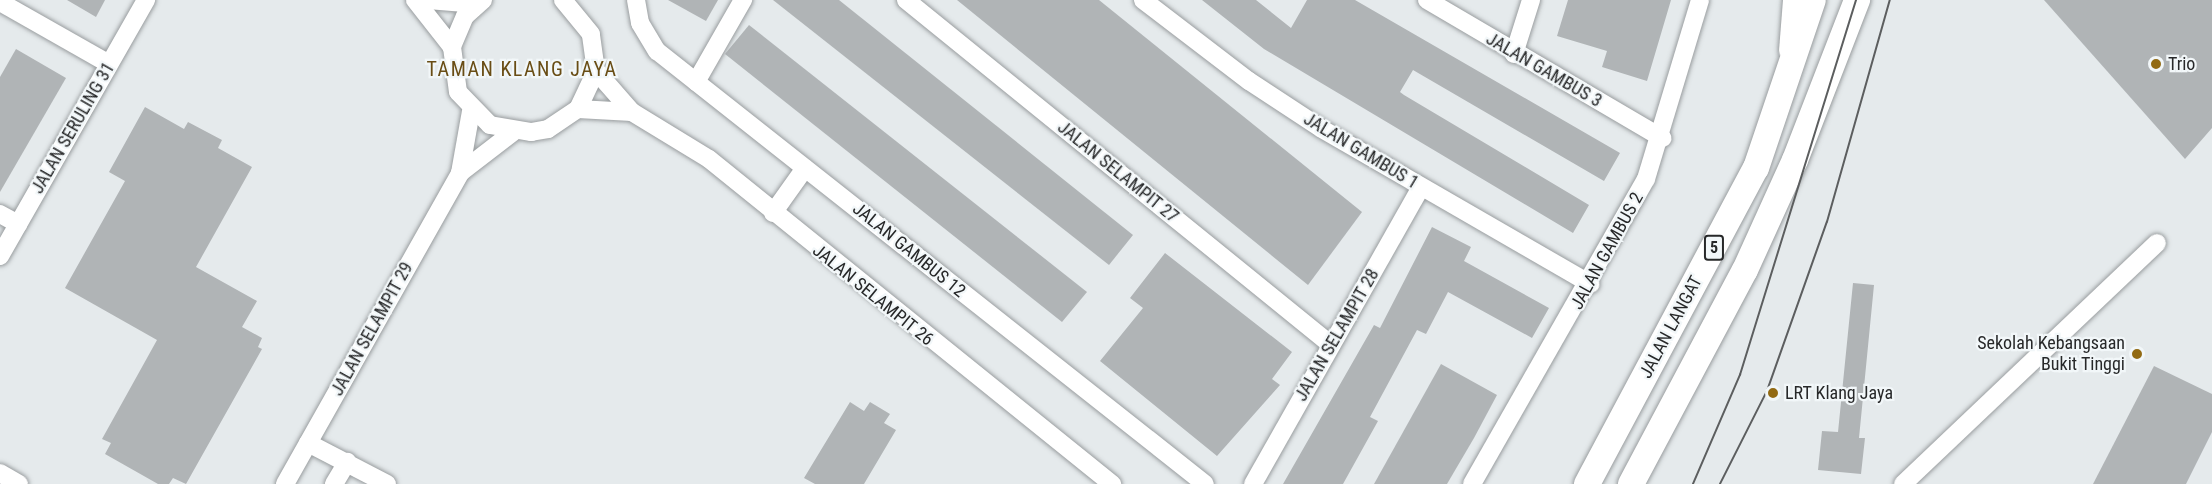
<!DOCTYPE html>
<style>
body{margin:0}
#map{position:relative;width:2212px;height:484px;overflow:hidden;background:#e5eaec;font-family:"Roboto Condensed",sans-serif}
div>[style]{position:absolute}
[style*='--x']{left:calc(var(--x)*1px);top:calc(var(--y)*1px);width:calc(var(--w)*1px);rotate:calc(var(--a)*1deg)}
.building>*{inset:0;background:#b0b4b6}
.roads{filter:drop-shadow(0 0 2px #999d9f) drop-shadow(0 0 2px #999d9f)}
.minor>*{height:18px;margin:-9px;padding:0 9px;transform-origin:9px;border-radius:9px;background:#fff}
.highway>*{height:26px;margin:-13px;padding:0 13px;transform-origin:13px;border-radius:13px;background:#fff}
.tram>*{height:1.5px;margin:-0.75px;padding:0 0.75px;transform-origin:0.75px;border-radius:0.75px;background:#5c5e5f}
.dots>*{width:16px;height:16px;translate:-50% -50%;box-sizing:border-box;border:3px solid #f2f7f9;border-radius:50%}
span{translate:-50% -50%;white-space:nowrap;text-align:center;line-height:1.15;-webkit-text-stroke:4.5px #f2f7f9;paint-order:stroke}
.shield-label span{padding:2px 4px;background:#f2f7f9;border:2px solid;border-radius:4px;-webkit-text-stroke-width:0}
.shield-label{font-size:16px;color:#272829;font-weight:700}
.poi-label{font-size:18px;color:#272829}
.left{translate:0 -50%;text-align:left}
.right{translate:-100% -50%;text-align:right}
.street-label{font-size:18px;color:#272829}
.neighbourhood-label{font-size:20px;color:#694d15;letter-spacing:1.5px}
</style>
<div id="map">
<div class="building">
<i style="clip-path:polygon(67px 0,105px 0,96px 17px)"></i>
<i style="clip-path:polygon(668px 0,718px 0,706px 21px)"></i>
<i style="clip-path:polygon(773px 0,839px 0,1133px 235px,1109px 265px)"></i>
<i style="clip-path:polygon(957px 0,1099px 0,1362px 212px,1308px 285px)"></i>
<i style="clip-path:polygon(1202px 0,1256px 0,1291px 28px,1307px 0,1355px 0,1620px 153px,1604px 181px,1413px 70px,1400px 92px,1404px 95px,1589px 205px,1573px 233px,1264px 49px)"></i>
<i style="clip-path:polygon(1568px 0,1671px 0,1647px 81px,1602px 67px,1607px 51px,1557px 36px)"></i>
<i style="clip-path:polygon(2044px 0,2212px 0,2212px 128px,2185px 159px)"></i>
<i style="clip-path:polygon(749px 25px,1087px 292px,1062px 322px,725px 54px)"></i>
<i style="clip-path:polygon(16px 49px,66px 78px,0 192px,0 77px)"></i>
<i style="clip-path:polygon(145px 107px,184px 129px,188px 122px,222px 140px,218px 148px,252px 167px,196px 267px,257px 301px,242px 327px,262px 338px,258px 347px,262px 349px,186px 484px,173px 478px,169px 484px,158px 484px,105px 454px,111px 443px,102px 439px,157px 340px,65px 288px,125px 181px,109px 172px)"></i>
<i style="clip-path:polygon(1432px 227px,1471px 247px,1464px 261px,1549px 308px,1532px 338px,1448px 292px,1426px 334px,1417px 330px,1370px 417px,1378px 421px,1343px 484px,1283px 484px,1374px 325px,1380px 328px)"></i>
<i style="clip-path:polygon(1165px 253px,1292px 352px,1272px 379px,1280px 385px,1217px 456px,1100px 361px,1143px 308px,1130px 298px)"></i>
<i style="clip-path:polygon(1853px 283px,1874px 285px,1859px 438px,1865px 438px,1861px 474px,1818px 470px,1822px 431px,1838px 432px)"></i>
<i style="clip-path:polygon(1441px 364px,1497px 395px,1474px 438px,1447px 484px,1374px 484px)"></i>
<i style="clip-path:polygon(2154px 366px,2212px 394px,2212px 432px,2186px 484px,2093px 484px)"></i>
<i style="clip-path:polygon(850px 402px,864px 411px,870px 402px,890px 414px,884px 423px,896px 430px,864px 484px,815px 484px,804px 478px)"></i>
</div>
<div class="roads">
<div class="minor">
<i style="--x:415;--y:0;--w:60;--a:51.8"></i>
<i style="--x:428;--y:0;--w:49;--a:4.7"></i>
<i style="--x:483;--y:0;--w:24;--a:138"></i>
<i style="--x:465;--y:16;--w:34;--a:113"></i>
<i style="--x:452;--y:47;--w:45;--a:82.4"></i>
<i style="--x:458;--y:92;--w:46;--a:45.9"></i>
<i style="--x:490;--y:125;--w:42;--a:9.7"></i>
<i style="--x:531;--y:132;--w:17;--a:-10"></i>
<i style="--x:548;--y:129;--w:36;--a:-34"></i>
<i style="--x:578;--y:109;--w:42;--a:-64.7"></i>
<i style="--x:596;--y:71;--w:37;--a:-98"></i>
<i style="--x:591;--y:34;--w:44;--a:-129.5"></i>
<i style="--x:636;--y:0;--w:23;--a:80"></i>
<i style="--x:640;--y:23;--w:33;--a:59"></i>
<i style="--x:657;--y:51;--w:698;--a:38.31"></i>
<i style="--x:906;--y:0;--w:546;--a:39.05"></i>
<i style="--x:1143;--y:0;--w:133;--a:37.4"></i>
<i style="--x:1249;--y:81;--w:87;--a:33.3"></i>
<i style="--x:1322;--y:129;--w:310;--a:30"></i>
<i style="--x:1427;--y:0;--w:273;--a:30.4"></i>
<i style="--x:0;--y:2;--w:125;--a:29.6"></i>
<i style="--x:1788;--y:51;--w:51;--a:-85.5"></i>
<i style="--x:1514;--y:54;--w:57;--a:-72.5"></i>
<i style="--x:596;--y:71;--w:55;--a:48.7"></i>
<i style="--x:696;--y:82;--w:95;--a:-60.2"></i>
<i style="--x:578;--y:109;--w:54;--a:3.2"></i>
<i style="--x:632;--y:112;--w:90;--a:31.4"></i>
<i style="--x:709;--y:159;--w:518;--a:38.88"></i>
<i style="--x:460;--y:173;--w:67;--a:-37.7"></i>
<i style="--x:773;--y:213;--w:55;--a:-54.6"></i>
<i style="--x:0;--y:214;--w:21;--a:29"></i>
<i style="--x:0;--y:256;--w:295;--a:-60.3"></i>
<i style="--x:308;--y:443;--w:89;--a:27.4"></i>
<i style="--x:0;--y:473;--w:22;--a:30"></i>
<i style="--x:285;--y:484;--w:357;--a:-60.6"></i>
<i style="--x:460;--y:173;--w:63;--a:-79.9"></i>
<i style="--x:334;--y:484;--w:26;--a:-59"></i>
<i style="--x:1253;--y:484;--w:341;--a:-60.5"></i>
<i style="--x:1472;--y:484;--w:351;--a:-60.3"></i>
<i style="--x:1646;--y:179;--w:187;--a:-73.2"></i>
<i style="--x:1903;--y:484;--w:350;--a:-43.5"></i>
</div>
<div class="highway">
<i style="--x:1587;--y:484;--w:358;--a:-61.9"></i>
<i style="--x:1756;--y:168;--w:177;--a:-71.3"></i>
<i style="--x:1631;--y:484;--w:242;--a:-62"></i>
<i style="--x:1745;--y:270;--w:121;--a:-65.6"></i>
<i style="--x:1795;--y:160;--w:172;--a:-68.8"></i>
</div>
</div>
<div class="tram">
<i style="--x:1693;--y:484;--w:119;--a:-66.7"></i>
<i style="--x:1740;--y:375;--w:393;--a:-72.8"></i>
<i style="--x:1720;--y:484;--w:104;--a:-63.2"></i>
<i style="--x:1767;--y:391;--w:179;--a:-70.5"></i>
<i style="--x:1827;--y:222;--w:231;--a:-74.2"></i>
</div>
<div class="dots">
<i style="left:2156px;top:64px;background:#926a13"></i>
<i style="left:2137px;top:354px;background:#926a13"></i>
<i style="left:1773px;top:393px;background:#926a13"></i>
</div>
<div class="shield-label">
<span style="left:1714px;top:248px">5</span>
</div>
<div class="poi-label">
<span class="left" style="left:2168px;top:64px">Trio</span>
<span class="right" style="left:2125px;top:354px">Sekolah Kebangsaan<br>Bukit Tinggi</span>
<span class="left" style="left:1785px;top:393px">LRT Klang Jaya</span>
</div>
<div class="street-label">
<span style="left:1544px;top:70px;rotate:30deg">JALAN GAMBUS 3</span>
<span style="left:73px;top:128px;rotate:-60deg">JALAN SERULING 31</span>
<span style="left:1361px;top:151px;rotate:31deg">JALAN GAMBUS 1</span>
<span style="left:1118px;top:172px;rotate:39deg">JALAN SELAMPIT 27</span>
<span style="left:909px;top:250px;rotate:39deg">JALAN GAMBUS 12</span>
<span style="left:1607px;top:251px;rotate:-61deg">JALAN GAMBUS 2</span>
<span style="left:873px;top:295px;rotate:39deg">JALAN SELAMPIT 26</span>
<span style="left:1671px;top:327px;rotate:-62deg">JALAN LANGAT</span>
<span style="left:372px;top:329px;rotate:-61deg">JALAN SELAMPIT 29</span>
<span style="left:1337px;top:335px;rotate:-60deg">JALAN SELAMPIT 28</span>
</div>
<div class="neighbourhood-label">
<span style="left:522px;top:69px">TAMAN KLANG JAYA</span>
</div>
</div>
